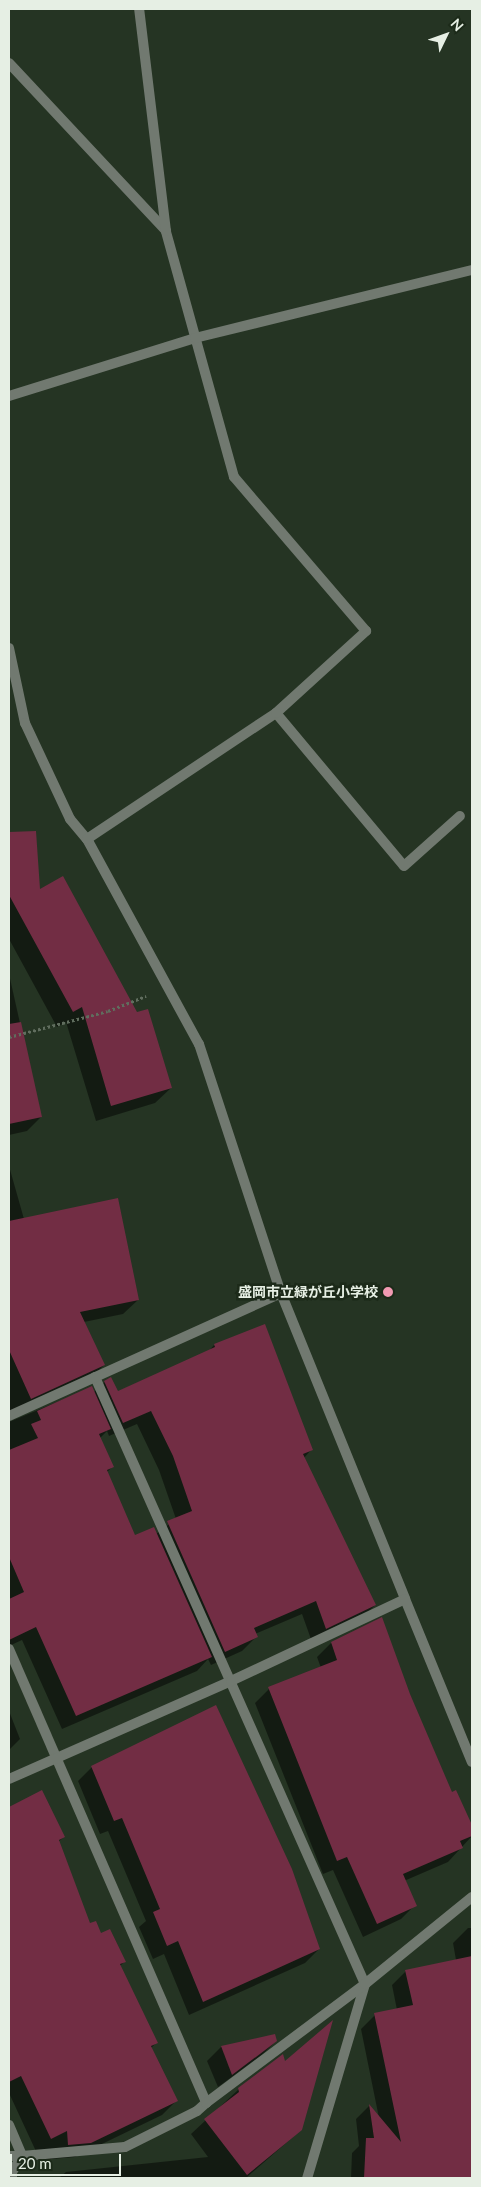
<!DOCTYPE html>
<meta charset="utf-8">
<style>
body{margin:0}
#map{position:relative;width:481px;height:2187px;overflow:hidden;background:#253423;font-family:Lato,"Noto Sans JP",sans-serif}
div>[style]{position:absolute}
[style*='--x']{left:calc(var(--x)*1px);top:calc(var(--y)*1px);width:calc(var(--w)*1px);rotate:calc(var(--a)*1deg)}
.shadow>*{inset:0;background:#0007}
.building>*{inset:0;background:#722d44}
.path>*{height:3px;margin-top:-1.5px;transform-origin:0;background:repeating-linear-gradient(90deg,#606d5e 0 2.5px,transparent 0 5px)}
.service>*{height:10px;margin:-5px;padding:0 5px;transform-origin:5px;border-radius:5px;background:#717970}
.minor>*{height:10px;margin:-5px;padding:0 5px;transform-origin:5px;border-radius:5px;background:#717970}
.tertiary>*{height:10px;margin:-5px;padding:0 5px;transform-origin:5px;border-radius:5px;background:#717970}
.dots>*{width:14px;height:14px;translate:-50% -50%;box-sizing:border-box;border:2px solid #1c2a19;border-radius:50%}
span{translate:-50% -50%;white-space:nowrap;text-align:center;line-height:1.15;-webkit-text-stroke:5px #1c2a19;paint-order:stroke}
.poi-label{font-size:14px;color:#e6efe4;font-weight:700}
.right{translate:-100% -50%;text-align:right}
.frame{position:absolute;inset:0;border:10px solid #e6efe4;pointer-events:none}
.north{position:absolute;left:421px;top:10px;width:50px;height:50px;-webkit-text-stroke:4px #1c2a19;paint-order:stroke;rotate:48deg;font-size:14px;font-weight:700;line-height:20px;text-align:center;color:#e6efe4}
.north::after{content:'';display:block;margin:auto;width:18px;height:22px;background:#e6efe4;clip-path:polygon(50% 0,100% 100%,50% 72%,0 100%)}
.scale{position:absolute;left:10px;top:2154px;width:111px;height:22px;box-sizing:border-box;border:2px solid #e6efe4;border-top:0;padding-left:6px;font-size:15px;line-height:18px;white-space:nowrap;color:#e6efe4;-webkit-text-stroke:4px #1c2a19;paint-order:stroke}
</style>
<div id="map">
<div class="shadow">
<i style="clip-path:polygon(35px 832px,39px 891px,171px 1088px,155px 1103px,96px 1121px,66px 1022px,57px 1027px,9px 939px,9px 834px)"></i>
<i style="clip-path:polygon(9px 974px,41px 1117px,27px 1131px,9px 1135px)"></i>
<i style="clip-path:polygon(9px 1166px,24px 1219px,138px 1300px,123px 1314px,84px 1322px,104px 1365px,90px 1379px,9px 1415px)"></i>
<i style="clip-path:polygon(evenodd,214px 1345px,311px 1450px,304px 1458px,375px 1605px,361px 1619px,312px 1642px,302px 1614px,255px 1634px,256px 1637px,242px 1651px,211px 1665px,208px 1659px,197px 1671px,62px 1729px,22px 1640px,9px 1646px,9px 1422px,91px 1388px,93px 1393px,105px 1382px,117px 1392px,209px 1351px,214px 1345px,137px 1424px,159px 1470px,176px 1519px,156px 1534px,134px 1537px,106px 1473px,112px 1467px,100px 1438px,107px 1431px,109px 1436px,137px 1424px)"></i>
<i style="clip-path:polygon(331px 1643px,409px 1694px,452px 1794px,456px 1792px,472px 1828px,472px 1836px,448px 1862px,404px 1881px,415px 1905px,401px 1919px,363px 1937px,333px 1870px,323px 1874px,255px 1703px,269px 1689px,321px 1668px,317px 1657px)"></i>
<i style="clip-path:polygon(9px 1711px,20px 1739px,9px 1750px)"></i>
<i style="clip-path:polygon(92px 1767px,319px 1949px,305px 1963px,189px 2015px,164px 1954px,153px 1959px,139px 1927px,146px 1921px,108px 1831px,100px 1834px,78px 1781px)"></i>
<i style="clip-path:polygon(41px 1792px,64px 1837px,58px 1842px,89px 1925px,125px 1961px,120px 1966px,156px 2043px,151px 2048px,176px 2101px,162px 2115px,75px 2157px,40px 2160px,9px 2093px,9px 1808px)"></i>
<i style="clip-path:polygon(468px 1928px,472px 1928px,472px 2044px,468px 2045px,472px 2073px,472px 2178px,351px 2178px,352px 2153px,359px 2146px,356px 2119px,369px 2106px,379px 2118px,361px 2029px,375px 2015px,397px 2010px,392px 1985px,406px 1971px,456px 1960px,453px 1943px)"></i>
<i style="clip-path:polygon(276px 2041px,262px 2055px,218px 2087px,207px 2061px,221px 2047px)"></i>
<i style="clip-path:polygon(239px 2089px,301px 2130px,246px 2178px,59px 2178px,66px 2172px,208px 2157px,191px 2134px)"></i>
</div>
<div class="building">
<i style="clip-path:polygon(36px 831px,40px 889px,63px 876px,137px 1012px,148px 1009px,172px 1088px,111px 1106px,82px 1007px,73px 1012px,9px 895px,9px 832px)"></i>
<i style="clip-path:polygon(21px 1022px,42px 1117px,9px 1124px,9px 1024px)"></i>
<i style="clip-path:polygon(118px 1198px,139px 1300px,80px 1312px,105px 1365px,31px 1399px,9px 1350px,9px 1221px)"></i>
<i style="clip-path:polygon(265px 1324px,313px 1450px,303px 1454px,376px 1605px,326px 1629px,316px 1601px,254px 1628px,258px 1637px,225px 1652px,167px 1521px,192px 1511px,173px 1456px,151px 1411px,123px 1423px,104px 1381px,111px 1377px,118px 1391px,215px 1347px,214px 1344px)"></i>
<i style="clip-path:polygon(92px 1386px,111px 1429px,99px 1434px,114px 1467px,107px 1470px,135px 1535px,154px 1527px,212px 1657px,76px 1716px,36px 1627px,9px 1640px,9px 1599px,24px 1592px,9px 1557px,9px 1450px,38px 1438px,31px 1424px,41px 1420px,37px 1411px)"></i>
<i style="clip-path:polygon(382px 1617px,410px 1694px,452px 1792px,456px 1790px,472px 1825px,472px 1836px,460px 1841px,463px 1848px,403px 1874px,417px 1906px,377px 1924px,347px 1857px,337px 1861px,268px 1687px,337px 1660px,331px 1642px)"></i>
<i style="clip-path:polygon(216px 1705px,292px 1869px,320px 1949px,203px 2002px,178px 1941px,167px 1946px,153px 1912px,160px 1909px,122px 1818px,114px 1821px,91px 1766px)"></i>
<i style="clip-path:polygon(42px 1790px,65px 1837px,59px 1840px,90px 1923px,96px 1921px,101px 1933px,110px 1929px,126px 1962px,120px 1964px,158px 2043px,151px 2046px,178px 2101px,91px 2143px,68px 2145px,67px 2131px,51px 2139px,21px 2076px,9px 2082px,9px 1807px)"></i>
<i style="clip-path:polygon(472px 1956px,472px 2178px,364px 2178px,366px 2138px,374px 2138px,369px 2104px,401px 2142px,374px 2013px,413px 2005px,405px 1970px)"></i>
<i style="clip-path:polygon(333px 2020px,302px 2130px,247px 2175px,204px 2119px,239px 2092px,238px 2088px,283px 2054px,285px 2061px)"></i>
<i style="clip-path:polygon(275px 2034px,277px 2041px,232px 2075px,221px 2046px)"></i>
</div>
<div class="path">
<i style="--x:9;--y:1037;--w:102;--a:-14.7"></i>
<i style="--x:108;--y:1011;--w:41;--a:-21.5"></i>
</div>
<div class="service">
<i style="--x:12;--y:2178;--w:6;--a:-90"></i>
<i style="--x:12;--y:2172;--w:19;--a:-58"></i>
<i style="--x:22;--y:2156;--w:103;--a:-5"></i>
<i style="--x:125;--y:2147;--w:80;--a:-26.6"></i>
<i style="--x:197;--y:2111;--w:12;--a:-42"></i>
</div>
<div class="minor">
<i style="--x:9;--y:63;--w:230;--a:46.9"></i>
<i style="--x:9;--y:648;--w:77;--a:78"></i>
<i style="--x:25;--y:723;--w:106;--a:64.9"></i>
<i style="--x:70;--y:819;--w:26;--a:50"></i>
<i style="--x:87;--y:839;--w:234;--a:61.4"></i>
<i style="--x:199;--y:1044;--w:262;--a:71.8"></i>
<i style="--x:276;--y:713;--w:199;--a:50.1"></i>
<i style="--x:404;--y:866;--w:75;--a:-41.8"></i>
<i style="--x:87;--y:839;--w:227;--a:-33.7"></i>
<i style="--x:276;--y:713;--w:122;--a:-42.3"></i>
<i style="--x:366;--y:631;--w:203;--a:-130.6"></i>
<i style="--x:234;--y:477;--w:255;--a:-105.5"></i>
<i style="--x:166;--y:231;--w:224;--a:-96.9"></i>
<i style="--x:95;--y:1377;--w:664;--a:66.02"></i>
<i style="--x:365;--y:1984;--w:202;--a:106.6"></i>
<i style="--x:9;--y:1416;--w:299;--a:-24.3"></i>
<i style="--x:281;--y:1293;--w:330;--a:67.9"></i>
<i style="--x:9;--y:1649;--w:495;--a:66.5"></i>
<i style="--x:206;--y:2103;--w:199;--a:-36.8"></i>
<i style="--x:365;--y:1984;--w:138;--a:-39.1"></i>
<i style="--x:9;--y:1779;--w:243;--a:-23.8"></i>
<i style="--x:231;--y:1681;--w:192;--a:-25.2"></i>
<i style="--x:405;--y:1599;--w:176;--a:67.7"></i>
<i style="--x:9;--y:2125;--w:34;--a:67"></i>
<i style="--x:22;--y:2156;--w:13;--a:180"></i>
</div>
<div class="tertiary">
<i style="--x:9;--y:396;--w:195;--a:-17.3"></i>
<i style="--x:195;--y:338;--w:285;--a:-13.8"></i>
</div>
<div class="dots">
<i style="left:388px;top:1292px;background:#f19ab2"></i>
</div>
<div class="poi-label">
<span class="right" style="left:378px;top:1292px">盛岡市立緑が丘小学校</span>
</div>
<div class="frame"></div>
<div class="north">N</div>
<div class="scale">20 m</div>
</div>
